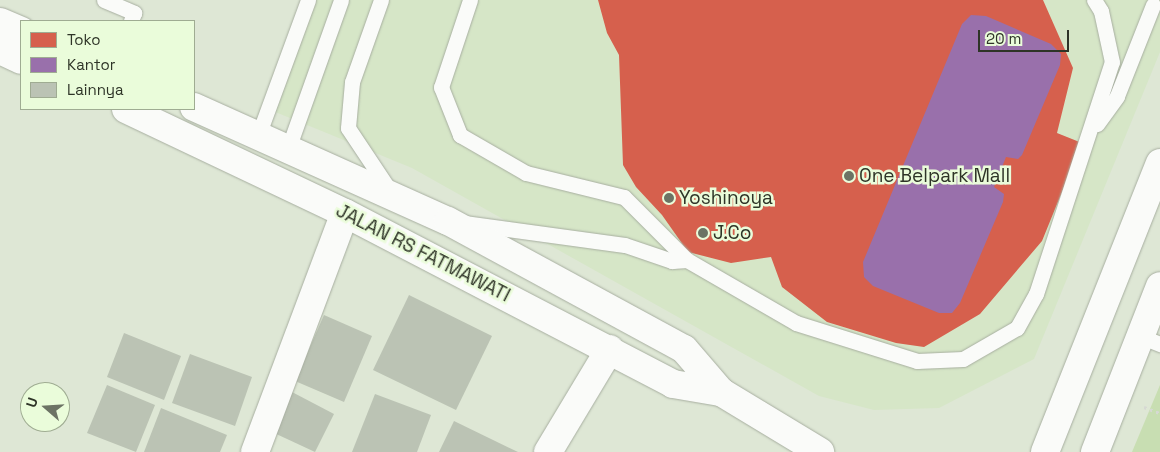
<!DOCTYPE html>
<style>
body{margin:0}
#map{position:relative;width:1160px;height:452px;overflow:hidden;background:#dee7d5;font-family:"Space Grotesk",sans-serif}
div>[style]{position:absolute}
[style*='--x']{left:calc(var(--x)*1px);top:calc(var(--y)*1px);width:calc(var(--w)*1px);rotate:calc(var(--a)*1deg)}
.built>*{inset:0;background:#d6e6c7}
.green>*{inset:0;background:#c8deb2}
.shops>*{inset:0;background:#d6604d}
.offices>*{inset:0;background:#9970ab}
.building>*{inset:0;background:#bbc3b4}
.path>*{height:3px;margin-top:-1.5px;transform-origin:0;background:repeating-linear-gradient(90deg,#d6d9d3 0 2.5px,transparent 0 6.5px)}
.roads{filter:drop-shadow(0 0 1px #a7aea0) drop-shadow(0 0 1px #a7aea0)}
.service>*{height:15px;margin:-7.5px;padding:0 7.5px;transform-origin:7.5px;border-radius:7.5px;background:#fafbf9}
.minor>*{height:28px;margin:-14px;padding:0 14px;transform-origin:14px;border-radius:14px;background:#fafbf9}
.secondary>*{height:28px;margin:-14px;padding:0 14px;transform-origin:14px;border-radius:14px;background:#fafbf9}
.dots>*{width:14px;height:14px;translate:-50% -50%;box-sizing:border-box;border:2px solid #eafcda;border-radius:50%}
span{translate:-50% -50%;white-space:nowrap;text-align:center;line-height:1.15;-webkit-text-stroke:5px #eafcda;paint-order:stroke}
.poi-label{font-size:19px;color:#2e3427}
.left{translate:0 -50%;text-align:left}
.street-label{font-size:19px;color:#2e3427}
.legend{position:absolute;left:20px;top:20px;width:175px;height:90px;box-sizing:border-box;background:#eafcda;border:1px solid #9fac92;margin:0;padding:6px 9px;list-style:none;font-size:15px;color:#2e3427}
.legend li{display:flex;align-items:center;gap:10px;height:25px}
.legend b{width:25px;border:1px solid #9fac92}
.north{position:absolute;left:20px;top:382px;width:50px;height:50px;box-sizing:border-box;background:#eafcda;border:1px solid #9fac92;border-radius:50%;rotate:289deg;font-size:14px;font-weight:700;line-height:20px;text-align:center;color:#2e3427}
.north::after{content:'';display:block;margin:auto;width:18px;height:22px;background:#6c7364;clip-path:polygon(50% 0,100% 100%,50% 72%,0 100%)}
.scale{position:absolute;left:978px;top:30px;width:91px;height:22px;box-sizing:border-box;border:2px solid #2e3427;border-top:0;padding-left:6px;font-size:15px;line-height:18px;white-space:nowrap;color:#2e3427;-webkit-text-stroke:4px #eafcda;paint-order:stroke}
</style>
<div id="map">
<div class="built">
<i style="clip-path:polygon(307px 0,1160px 0,1160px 52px,1034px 359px,939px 408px,874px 410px,819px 396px,412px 168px,268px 109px)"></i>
</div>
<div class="green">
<i style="clip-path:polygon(1160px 385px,1160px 452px,1132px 452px)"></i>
</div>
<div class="shops">
<i style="clip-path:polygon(598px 0,1043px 0,1073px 68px,1057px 133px,1082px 143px,1042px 241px,980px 314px,924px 347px,896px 343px,827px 322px,782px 287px,771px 257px,731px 263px,688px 252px,662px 215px,636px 187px,623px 165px,619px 55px,607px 33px)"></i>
</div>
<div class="offices">
<i style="clip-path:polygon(971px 15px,986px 16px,1051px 44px,1061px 54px,1060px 65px,1022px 155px,1018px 159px,1006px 157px,994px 187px,1004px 194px,1003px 202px,960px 303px,952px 313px,939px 313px,873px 286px,864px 277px,863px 262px,962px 24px)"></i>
</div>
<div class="building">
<i style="clip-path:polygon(409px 295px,492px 336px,456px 410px,373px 370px)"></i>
<i style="clip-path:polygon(324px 315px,372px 336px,344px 402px,295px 381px)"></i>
<i style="clip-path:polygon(124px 333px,181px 356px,164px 400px,107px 377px)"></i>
<i style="clip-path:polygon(190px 354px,252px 377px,235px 426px,172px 403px)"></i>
<i style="clip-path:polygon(107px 385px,155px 405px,136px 452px,87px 433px)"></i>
<i style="clip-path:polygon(292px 392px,334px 414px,315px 452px,272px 432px)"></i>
<i style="clip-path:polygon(375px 394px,431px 415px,417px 452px,352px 452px)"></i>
<i style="clip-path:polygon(161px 408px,227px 435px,220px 452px,144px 452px)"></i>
<i style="clip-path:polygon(454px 421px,518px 452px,439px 452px)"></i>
</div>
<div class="path">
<i style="--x:1144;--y:407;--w:17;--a:21"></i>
</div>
<div class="roads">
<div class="service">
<i style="--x:104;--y:0;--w:33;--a:23"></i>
<i style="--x:134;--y:13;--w:9;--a:111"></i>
<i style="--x:381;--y:0;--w:87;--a:109.5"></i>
<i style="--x:352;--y:82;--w:46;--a:95"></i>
<i style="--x:348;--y:128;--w:76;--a:56.3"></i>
<i style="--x:470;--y:0;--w:92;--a:108.4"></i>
<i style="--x:441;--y:87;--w:52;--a:68.4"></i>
<i style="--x:460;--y:135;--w:76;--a:29.9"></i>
<i style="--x:526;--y:173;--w:101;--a:13.8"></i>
<i style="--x:624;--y:197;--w:89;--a:45"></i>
<i style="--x:687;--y:260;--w:126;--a:30"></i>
<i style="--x:796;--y:323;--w:127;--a:17.4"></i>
<i style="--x:917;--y:361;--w:46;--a:-2.5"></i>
<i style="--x:963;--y:359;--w:62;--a:-29.9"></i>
<i style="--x:1017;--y:328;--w:39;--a:-61"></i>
<i style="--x:1036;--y:294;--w:244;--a:-71.9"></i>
<i style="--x:1112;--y:62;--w:52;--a:-102.2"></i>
<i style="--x:1101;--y:11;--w:13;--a:-122"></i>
<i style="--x:1097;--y:124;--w:34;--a:-54"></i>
<i style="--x:1117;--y:96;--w:98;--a:-68.4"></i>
<i style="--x:258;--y:136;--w:145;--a:-69.8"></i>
<i style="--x:288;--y:149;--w:158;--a:-70.4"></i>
<i style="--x:464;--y:223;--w:162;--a:7.8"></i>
<i style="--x:625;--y:245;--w:50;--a:18.8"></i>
<i style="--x:672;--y:261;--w:15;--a:-4"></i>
<i style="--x:1140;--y:336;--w:22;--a:22"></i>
</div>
<div class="minor">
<i style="--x:255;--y:452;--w:255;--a:-69.4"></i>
<i style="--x:548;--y:452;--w:120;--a:-59"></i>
<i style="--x:1045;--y:452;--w:311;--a:-68.3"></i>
<i style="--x:1095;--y:452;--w:178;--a:-68.6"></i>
</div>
<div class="secondary">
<i style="--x:0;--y:22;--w:23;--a:23"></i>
<i style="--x:0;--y:50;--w:23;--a:25"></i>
<i style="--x:194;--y:107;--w:278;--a:24.2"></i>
<i style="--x:448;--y:221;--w:268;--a:28.5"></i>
<i style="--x:684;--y:349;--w:57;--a:49.3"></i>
<i style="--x:721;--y:392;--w:116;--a:31.2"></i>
<i style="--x:126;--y:109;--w:242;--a:25.4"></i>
<i style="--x:345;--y:213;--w:370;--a:27.5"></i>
<i style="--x:673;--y:384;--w:49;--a:9.5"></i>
</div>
</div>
<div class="dots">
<i style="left:849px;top:176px;background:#6c7364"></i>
<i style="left:669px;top:198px;background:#6c7364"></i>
<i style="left:703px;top:233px;background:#6c7364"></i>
</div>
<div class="poi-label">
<span class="left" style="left:859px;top:176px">One Belpark Mall</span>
<span class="left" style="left:679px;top:198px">Yoshinoya</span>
<span class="left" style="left:713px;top:233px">J.Co</span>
</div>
<div class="street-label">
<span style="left:423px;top:253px;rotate:27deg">JALAN RS FATMAWATI</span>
</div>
<ul class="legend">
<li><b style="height:14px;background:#d6604d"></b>Toko</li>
<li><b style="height:14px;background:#9970ab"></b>Kantor</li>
<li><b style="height:14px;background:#bbc3b4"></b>Lainnya</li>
</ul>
<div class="north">U</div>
<div class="scale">20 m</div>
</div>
